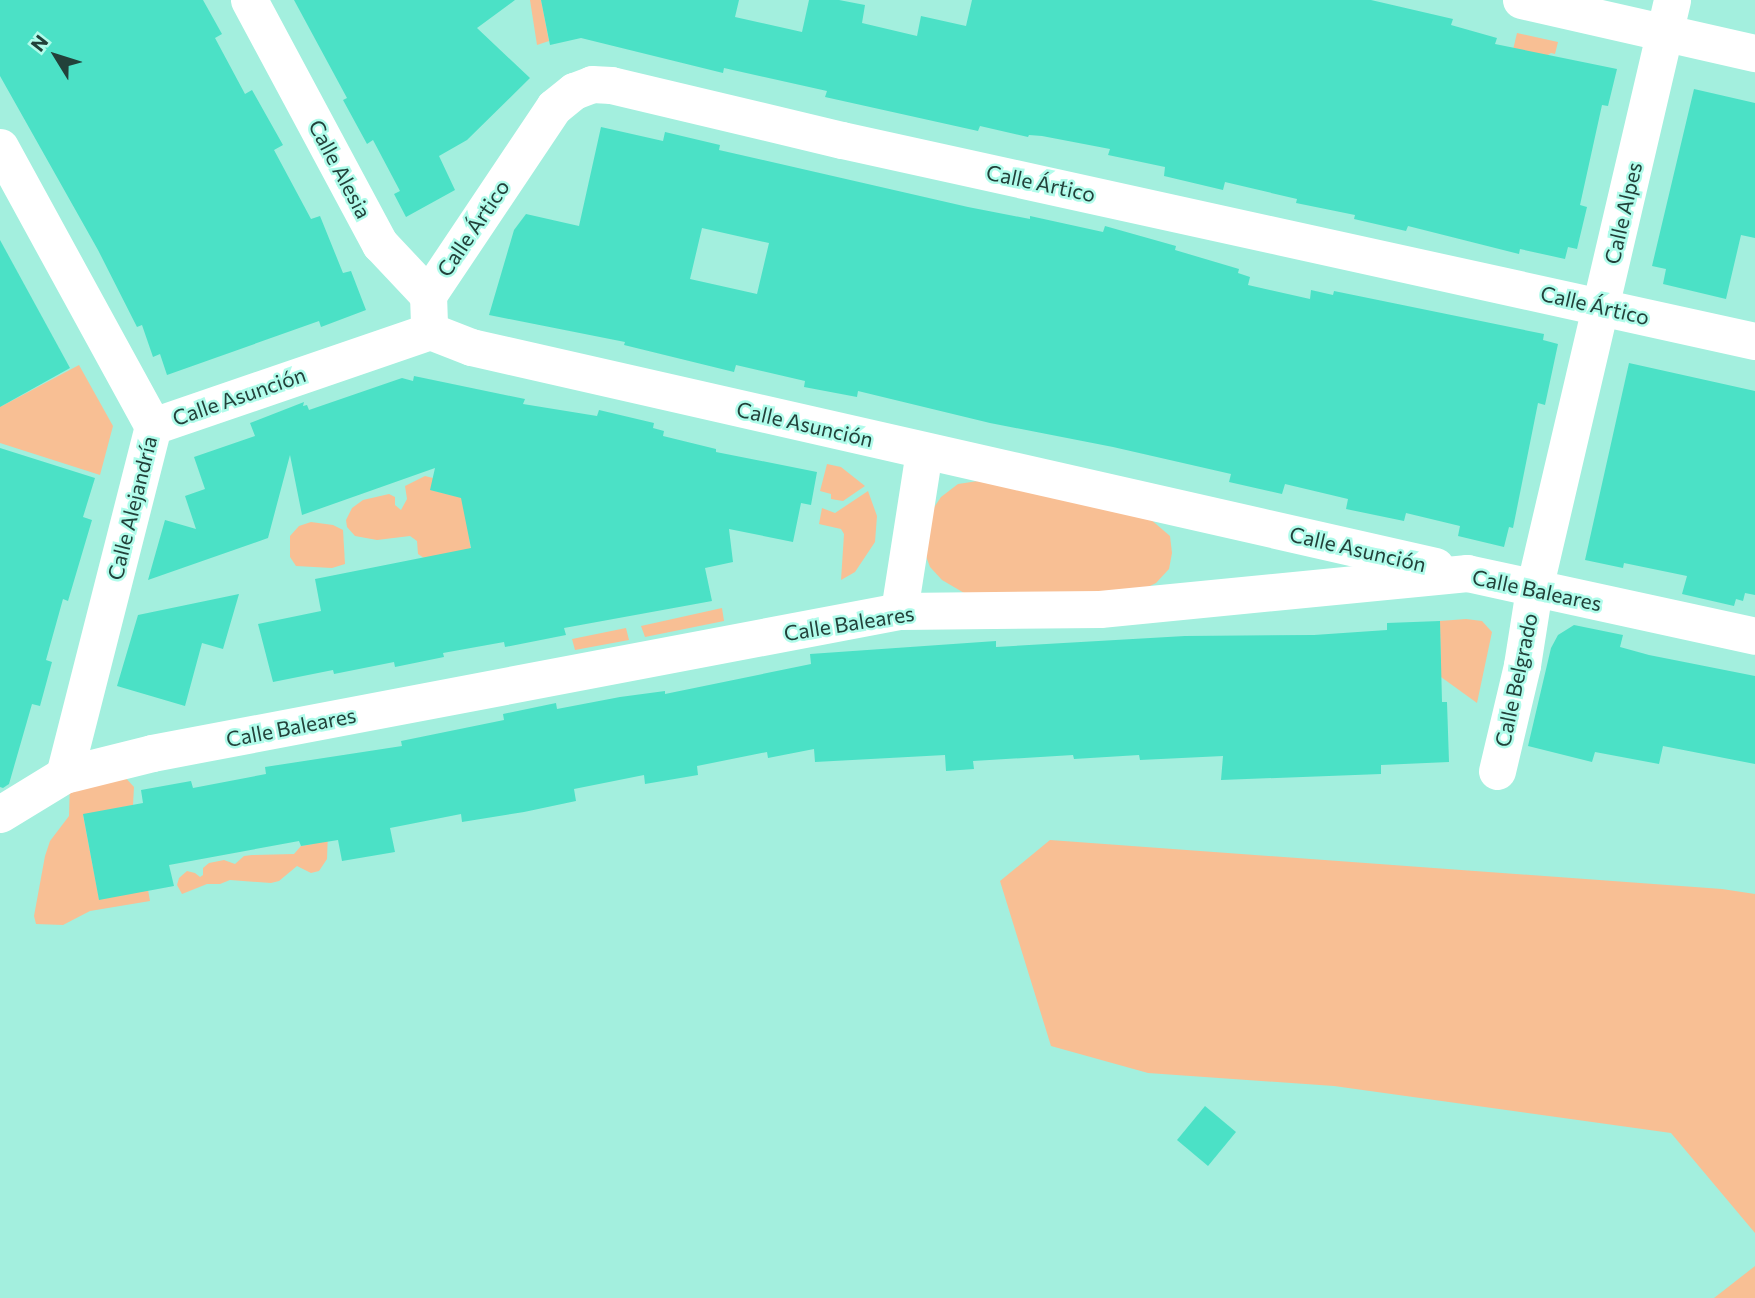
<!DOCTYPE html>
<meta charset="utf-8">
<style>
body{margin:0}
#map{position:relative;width:1755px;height:1298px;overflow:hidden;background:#a3efde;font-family:Commissioner,sans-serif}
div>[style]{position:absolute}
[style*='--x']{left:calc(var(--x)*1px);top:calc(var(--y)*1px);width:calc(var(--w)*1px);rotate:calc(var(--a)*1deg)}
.green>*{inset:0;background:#f8bf94}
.building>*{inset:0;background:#4be1c6}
.minor>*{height:37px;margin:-18.5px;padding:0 18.5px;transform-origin:18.5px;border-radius:18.5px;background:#fff}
span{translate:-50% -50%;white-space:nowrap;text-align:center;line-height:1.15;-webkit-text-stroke:5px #b1fceb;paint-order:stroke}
.street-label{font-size:21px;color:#22413a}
.north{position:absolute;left:21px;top:21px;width:70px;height:70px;-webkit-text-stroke:5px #b1fceb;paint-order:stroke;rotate:308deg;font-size:19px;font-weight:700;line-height:28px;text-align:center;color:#22413a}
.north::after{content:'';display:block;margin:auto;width:24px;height:32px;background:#22413a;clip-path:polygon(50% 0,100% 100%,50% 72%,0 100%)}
</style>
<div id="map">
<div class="green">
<i style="clip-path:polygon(530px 0,541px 0,549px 41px,537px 45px)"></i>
<i style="clip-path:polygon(1517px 33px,1558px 42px,1555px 54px,1551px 53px,1505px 84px)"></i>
<i style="clip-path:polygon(79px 365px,113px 426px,100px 475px,0 443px,0 402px,2px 406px)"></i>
<i style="clip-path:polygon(827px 464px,841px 467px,865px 486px,843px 501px,831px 499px,831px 494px,820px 491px)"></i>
<i style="clip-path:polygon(425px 476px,433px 478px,431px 490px,499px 507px,469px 538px,472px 556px,424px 558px,418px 554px,417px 541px,410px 536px,377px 540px,355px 536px,347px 527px,346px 520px,352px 508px,363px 500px,389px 494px,395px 497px,395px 505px,401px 510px,407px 499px,405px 486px)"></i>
<i style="clip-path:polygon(978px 481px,1149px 518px,1170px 536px,1172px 553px,1169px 569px,1156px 583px,1142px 590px,971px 597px,942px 580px,930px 567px,924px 551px,929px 515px,941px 497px,958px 484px)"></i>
<i style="clip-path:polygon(868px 491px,877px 516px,875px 542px,855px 572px,841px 580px,844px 534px,841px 529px,819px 524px,822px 508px,835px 513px)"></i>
<i style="clip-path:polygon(311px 522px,333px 525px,343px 530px,345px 564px,332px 568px,296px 566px,290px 557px,290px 536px,299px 526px)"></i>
<i style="clip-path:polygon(722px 608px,724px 621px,645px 637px,641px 626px)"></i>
<i style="clip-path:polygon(1466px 619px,1482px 621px,1492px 632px,1477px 703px,1441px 677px,1440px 621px)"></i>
<i style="clip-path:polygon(626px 628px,629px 640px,575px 650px,572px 639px)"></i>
<i style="clip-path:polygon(123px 775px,134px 787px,133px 805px,83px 815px,99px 899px,148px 890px,150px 901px,90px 911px,63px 925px,36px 924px,34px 916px,45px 856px,50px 841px,69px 816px,70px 781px)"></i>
<i style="clip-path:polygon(328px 832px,327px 859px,319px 871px,311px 873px,297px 866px,279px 881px,271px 883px,230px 880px,220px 884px,207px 884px,182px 894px,177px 885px,179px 878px,187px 871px,195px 873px,200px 877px,203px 875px,203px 868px,209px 863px,224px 860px,235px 864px,244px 856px,252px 855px,294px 854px,301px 846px,313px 844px)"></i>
<i style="clip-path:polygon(1050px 840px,1722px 889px,1755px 894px,1755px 1233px,1671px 1133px,1334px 1086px,1148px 1073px,1051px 1046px,1000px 881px)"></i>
<i style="clip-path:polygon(1755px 1266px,1755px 1298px,1714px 1298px)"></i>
</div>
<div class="building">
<i style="clip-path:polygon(0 0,203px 0,222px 34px,215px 38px,245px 94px,252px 90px,283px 145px,274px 150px,311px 219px,320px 216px,343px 273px,351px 271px,366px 310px,321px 327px,319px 321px,167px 375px,160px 354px,153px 357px,142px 325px,137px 327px,98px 250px,0 76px)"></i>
<i style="clip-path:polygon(294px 0,515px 0,477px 28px,530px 78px,467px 140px,439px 156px,455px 190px,406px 217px,394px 194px,400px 191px,373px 140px,367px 144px,343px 100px,347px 98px)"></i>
<i style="clip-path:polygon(541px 0,739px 0,735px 17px,802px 32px,809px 0,839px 0,865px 5px,862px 23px,917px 36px,921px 16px,966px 26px,972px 0,1371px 0,1453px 19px,1451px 25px,1497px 38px,1495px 44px,1617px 69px,1608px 106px,1602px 105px,1580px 205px,1587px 207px,1577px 249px,1568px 247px,1565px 259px,1520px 249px,1519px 254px,1408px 226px,1406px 231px,1354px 219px,1355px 215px,1296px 203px,1297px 199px,1225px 182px,1223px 190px,1164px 176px,1165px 167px,1108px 155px,1110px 149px,1042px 136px,1029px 135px,1028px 137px,980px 126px,978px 131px,825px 97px,827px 91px,724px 68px,723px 73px,581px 38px,550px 45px)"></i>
<i style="clip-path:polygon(1694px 89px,1755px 103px,1755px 238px,1741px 235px,1726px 299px,1663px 284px,1666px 269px,1652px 266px)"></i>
<i style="clip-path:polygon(evenodd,601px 127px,663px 141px,665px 132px,720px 145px,719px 150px,968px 207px,1030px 219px,1030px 216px,1103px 232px,1105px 226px,1176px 246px,1175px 250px,1239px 269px,1238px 273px,1250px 277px,1248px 285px,1310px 299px,1311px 290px,1333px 295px,1334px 291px,1544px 334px,1543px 340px,1558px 344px,1545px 405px,1538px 403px,1513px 528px,1509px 527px,1504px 547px,1458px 536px,1460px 526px,1406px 513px,1404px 521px,1346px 509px,1348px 499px,1285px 484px,1282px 494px,1229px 482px,1231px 474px,1113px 447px,990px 423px,858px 391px,857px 397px,804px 387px,805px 381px,736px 365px,734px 372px,624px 345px,625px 342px,489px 315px,514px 230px,526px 214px,579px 226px,601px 127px,702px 228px,769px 243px,757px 294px,690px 279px,702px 228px)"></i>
<i style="clip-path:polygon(0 240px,70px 368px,0 407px)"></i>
<i style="clip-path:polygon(1629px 363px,1755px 391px,1755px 595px,1745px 593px,1743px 601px,1736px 599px,1734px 606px,1682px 594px,1687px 576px,1624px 563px,1623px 568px,1585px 560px)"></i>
<i style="clip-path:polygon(414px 376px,525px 399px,523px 404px,597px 416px,599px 410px,654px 423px,653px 428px,664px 431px,663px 436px,716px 449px,716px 452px,817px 472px,811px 505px,801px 503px,793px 542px,729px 529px,733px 562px,705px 568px,712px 601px,564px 628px,566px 635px,505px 647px,504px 642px,443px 653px,444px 657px,395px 667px,394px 662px,334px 674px,333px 670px,273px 682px,258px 624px,321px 611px,315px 579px,471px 548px,461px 498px,430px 490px,435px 468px,302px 515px,290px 455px,268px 538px,148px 580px,165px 520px,196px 529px,185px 496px,205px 489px,194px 457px,255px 436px,250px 423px,304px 402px,303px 406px,307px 405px,309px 410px,402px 378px,413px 381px)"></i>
<i style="clip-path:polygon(0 448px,95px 478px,83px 517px,92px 520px,68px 601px,63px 599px,46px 660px,52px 662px,40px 706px,32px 704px,9px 784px,3px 788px,0 787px)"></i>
<i style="clip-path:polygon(239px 594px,223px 649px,202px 643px,185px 706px,117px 686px,138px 615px)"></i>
<i style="clip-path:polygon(1440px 621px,1442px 702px,1447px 702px,1449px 762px,1381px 765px,1381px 774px,1221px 780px,1223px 756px,1140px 760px,1139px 755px,1074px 759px,1073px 755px,973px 761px,974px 769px,946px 771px,945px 755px,815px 762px,814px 749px,768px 758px,767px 752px,697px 766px,698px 775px,645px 784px,644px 775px,574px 789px,576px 801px,524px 812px,462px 822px,461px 814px,390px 828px,395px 852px,342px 861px,338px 840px,301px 846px,299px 841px,169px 865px,174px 886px,99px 900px,83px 814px,143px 803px,141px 790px,191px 781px,193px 788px,266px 774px,265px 767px,402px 746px,401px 741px,504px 720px,503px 714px,556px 703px,557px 709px,620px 697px,665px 691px,665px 694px,811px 664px,810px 654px,996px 641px,996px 647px,1185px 636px,1314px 635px,1387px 630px,1387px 623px)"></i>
<i style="clip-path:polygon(1574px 625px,1623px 635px,1620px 647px,1649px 655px,1755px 676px,1755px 764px,1663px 746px,1659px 764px,1595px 752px,1592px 762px,1528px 746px,1551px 648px,1558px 635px)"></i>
<i style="clip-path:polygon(1205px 1106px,1236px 1132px,1208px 1166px,1177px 1140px)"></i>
</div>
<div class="minor">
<i style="--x:249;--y:0;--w:277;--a:61.8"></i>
<i style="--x:380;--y:244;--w:70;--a:46.7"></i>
<i style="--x:428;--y:295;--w:23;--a:88"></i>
<i style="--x:1521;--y:0;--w:240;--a:12.8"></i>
<i style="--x:0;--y:147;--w:318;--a:61.3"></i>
<i style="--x:153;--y:426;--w:360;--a:104.3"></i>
<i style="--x:428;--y:295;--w:226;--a:-56.2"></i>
<i style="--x:554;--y:107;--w:26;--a:-39"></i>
<i style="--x:574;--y:91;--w:19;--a:-21"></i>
<i style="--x:592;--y:84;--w:19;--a:3"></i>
<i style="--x:611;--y:85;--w:237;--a:13.4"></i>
<i style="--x:842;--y:140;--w:935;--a:12.42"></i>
<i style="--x:153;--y:426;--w:293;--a:-18.9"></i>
<i style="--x:430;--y:331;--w:44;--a:21.3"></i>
<i style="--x:471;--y:347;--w:989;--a:12.8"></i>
<i style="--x:899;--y:611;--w:162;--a:-81.1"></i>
<i style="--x:1497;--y:771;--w:109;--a:-76.7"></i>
<i style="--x:1522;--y:665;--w:77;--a:-81"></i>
<i style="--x:1534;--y:589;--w:605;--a:-76.81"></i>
<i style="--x:0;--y:814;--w:75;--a:-31.4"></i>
<i style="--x:64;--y:775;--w:91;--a:-14"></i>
<i style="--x:152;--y:753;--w:760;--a:-10.76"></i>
<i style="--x:899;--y:611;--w:201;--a:-0.6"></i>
<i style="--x:1100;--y:609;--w:369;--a:-5.6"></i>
<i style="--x:1467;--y:573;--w:295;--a:12.3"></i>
</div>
<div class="street-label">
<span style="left:340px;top:169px;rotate:62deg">Calle Alesia</span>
<span style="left:1041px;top:183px;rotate:12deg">Calle Ártico</span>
<span style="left:1623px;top:213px;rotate:-77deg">Calle Alpes</span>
<span style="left:473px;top:228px;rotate:-56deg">Calle Ártico</span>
<span style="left:1595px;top:305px;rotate:13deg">Calle Ártico</span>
<span style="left:239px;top:396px;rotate:-19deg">Calle Asunción</span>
<span style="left:805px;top:424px;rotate:13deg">Calle Asunción</span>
<span style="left:132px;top:508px;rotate:-76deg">Calle Alejandría</span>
<span style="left:1358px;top:549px;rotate:13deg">Calle Asunción</span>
<span style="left:1537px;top:590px;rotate:12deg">Calle Baleares</span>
<span style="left:849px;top:623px;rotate:-9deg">Calle Baleares</span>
<span style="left:1516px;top:680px;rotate:-78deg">Calle Belgrado</span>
<span style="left:291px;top:727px;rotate:-11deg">Calle Baleares</span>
</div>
<div class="north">N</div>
</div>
